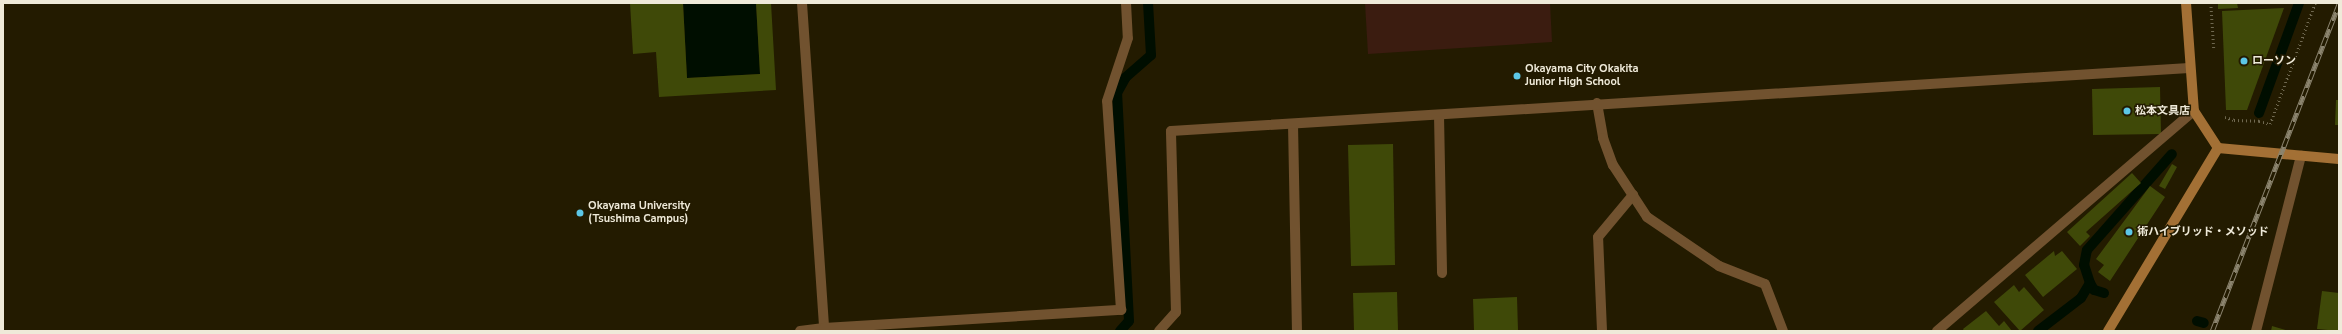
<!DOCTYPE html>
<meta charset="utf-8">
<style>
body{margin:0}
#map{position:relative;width:2342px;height:334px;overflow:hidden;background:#231b00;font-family:"Nunito Sans","Noto Sans JP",sans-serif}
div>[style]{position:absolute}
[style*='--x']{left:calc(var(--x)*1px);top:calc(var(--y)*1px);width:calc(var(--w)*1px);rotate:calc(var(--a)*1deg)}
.green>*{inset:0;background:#3b1c10}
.water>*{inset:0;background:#000e00}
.stream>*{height:10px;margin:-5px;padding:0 5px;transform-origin:5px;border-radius:5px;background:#000e00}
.building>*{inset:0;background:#3f4908}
.path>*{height:2.5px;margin-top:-1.25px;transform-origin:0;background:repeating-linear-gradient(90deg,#6f6850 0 1px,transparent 0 4px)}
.lane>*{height:10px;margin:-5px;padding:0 5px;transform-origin:5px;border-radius:5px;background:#71522f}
.street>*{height:10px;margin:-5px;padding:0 5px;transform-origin:5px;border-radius:5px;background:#71522f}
.secondary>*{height:10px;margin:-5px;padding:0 5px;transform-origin:5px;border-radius:5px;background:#a37035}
.rail>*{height:4.5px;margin-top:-2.25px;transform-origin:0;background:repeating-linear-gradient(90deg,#231b00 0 9px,#8b846e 0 18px);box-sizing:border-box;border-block:1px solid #8b846e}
.dots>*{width:11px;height:11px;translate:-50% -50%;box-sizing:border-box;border:2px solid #231b00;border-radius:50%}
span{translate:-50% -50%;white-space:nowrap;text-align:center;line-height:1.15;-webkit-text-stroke:3px #231b00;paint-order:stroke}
.poi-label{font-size:11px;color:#efead9;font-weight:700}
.left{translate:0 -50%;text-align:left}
.frame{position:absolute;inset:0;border:4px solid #efead9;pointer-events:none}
</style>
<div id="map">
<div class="green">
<i style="clip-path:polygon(1365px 3px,1550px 3px,1552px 42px,1368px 54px)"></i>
</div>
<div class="water">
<i style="clip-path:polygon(683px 3px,756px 3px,760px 74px,687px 78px)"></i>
</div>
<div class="stream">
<i style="--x:2259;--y:113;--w:117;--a:-70"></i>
<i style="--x:2104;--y:293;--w:10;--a:-163"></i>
<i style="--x:2094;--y:290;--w:8;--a:-120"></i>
<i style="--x:2090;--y:283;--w:19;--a:-108"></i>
<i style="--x:2084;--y:265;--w:15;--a:-79"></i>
<i style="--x:2087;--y:250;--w:128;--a:-48.5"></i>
<i style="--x:2197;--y:321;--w:7;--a:16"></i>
<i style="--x:1120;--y:331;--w:13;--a:-48"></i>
<i style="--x:1129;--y:321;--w:228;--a:-93"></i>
<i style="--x:1117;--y:93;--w:18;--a:-61"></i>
<i style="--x:1126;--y:77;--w:33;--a:-41"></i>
<i style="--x:1151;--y:55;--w:52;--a:-93.3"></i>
<i style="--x:2038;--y:331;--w:54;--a:-37.5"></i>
<i style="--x:2081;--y:298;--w:17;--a:-59"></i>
</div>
<div class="building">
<i style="clip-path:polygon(630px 3px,683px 3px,687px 78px,760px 74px,756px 3px,771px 3px,776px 90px,659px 97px,656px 52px,633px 54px)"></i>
<i style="clip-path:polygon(2218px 3px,2237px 3px,2238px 8px,2218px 9px)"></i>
<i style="clip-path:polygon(2284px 8px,2247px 110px,2226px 110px,2222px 11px)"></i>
<i style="clip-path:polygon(2160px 87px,2161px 134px,2093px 135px,2092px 89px)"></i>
<i style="clip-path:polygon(2336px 100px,2339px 100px,2339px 125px,2335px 125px)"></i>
<i style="clip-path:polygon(1393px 144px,1395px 265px,1351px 266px,1348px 145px)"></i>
<i style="clip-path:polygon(2172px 164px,2177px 167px,2165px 189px,2159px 186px)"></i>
<i style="clip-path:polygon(2132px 173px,2141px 183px,2086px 232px,2090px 236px,2080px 246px,2067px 232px)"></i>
<i style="clip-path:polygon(2150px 186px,2165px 197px,2110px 281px,2098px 272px,2104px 265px,2096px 259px)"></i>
<i style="clip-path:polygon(2054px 251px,2055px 256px,2062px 251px,2077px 269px,2043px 297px,2025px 275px)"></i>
<i style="clip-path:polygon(2014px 285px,2019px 292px,2024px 287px,2044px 310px,2020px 331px,1994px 302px)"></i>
<i style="clip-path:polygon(2322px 291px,2339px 293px,2339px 331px,2317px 329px)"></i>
<i style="clip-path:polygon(1397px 292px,1398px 331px,1354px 331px,1353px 293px)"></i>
<i style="clip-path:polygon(1517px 297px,1518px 331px,1474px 331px,1473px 299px)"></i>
<i style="clip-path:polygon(1986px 311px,1999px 326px,2004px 321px,2012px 331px,1964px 331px,1963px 329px)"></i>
<i style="clip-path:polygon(2272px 326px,2289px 331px,2271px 331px)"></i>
</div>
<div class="path">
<i style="--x:2211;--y:3;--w:47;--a:86.3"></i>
<i style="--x:2225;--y:117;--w:9;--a:18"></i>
<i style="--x:2234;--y:120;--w:25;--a:2"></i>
<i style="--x:2259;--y:121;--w:11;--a:15"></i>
<i style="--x:2270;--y:124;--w:129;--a:-69.6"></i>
</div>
<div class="lane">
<i style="--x:1126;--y:3;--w:35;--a:87"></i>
</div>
<div class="street">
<i style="--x:802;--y:3;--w:326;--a:86.1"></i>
<i style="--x:1597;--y:103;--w:36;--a:80"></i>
<i style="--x:1603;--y:138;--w:29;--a:70"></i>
<i style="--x:1613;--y:165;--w:62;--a:56.8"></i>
<i style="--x:1647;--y:217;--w:87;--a:34.2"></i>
<i style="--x:1719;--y:266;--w:49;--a:21.4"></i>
<i style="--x:1765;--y:284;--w:50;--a:69"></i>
<i style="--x:1439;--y:115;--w:158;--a:88.9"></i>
<i style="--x:1293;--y:124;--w:207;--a:88.9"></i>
<i style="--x:800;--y:331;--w:24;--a:-7"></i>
<i style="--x:824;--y:328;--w:298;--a:-3.5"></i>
<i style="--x:1121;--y:310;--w:209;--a:-93.8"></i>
<i style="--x:1107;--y:101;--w:66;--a:-71.6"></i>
<i style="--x:1159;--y:331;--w:25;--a:-48"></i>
<i style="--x:1176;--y:312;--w:181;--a:-91.6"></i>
<i style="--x:1171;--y:131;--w:1020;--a:-3.54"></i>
<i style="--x:1602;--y:331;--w:94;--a:-92.4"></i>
<i style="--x:1598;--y:237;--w:55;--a:-50.2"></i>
<i style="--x:1937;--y:331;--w:338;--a:-40.6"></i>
<i style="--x:2256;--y:331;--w:181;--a:-75.6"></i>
</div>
<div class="secondary">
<i style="--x:2186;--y:3;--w:108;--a:85.8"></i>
<i style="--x:2194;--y:111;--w:44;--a:57"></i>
<i style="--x:2218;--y:148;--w:121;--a:5.2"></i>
<i style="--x:2108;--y:331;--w:214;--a:-59"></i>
</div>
<div class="rail">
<i style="--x:2212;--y:331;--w:352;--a:-68.8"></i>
</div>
<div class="dots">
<i style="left:2244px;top:61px;background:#5cc7e7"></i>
<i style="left:1517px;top:76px;background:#5cc7e7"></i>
<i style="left:2127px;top:111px;background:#5cc7e7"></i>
<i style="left:580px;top:213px;background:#5cc7e7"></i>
<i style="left:2129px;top:232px;background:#5cc7e7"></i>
</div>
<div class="poi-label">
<span class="left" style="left:2252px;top:61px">ローソン</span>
<span class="left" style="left:1525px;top:76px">Okayama City Okakita<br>Junior High School</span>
<span class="left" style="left:2135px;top:111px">松本文具店</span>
<span class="left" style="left:588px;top:213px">Okayama University<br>(Tsushima Campus)</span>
<span class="left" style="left:2137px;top:232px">術ハイブリッド・メソッド</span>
</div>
<div class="frame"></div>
</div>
